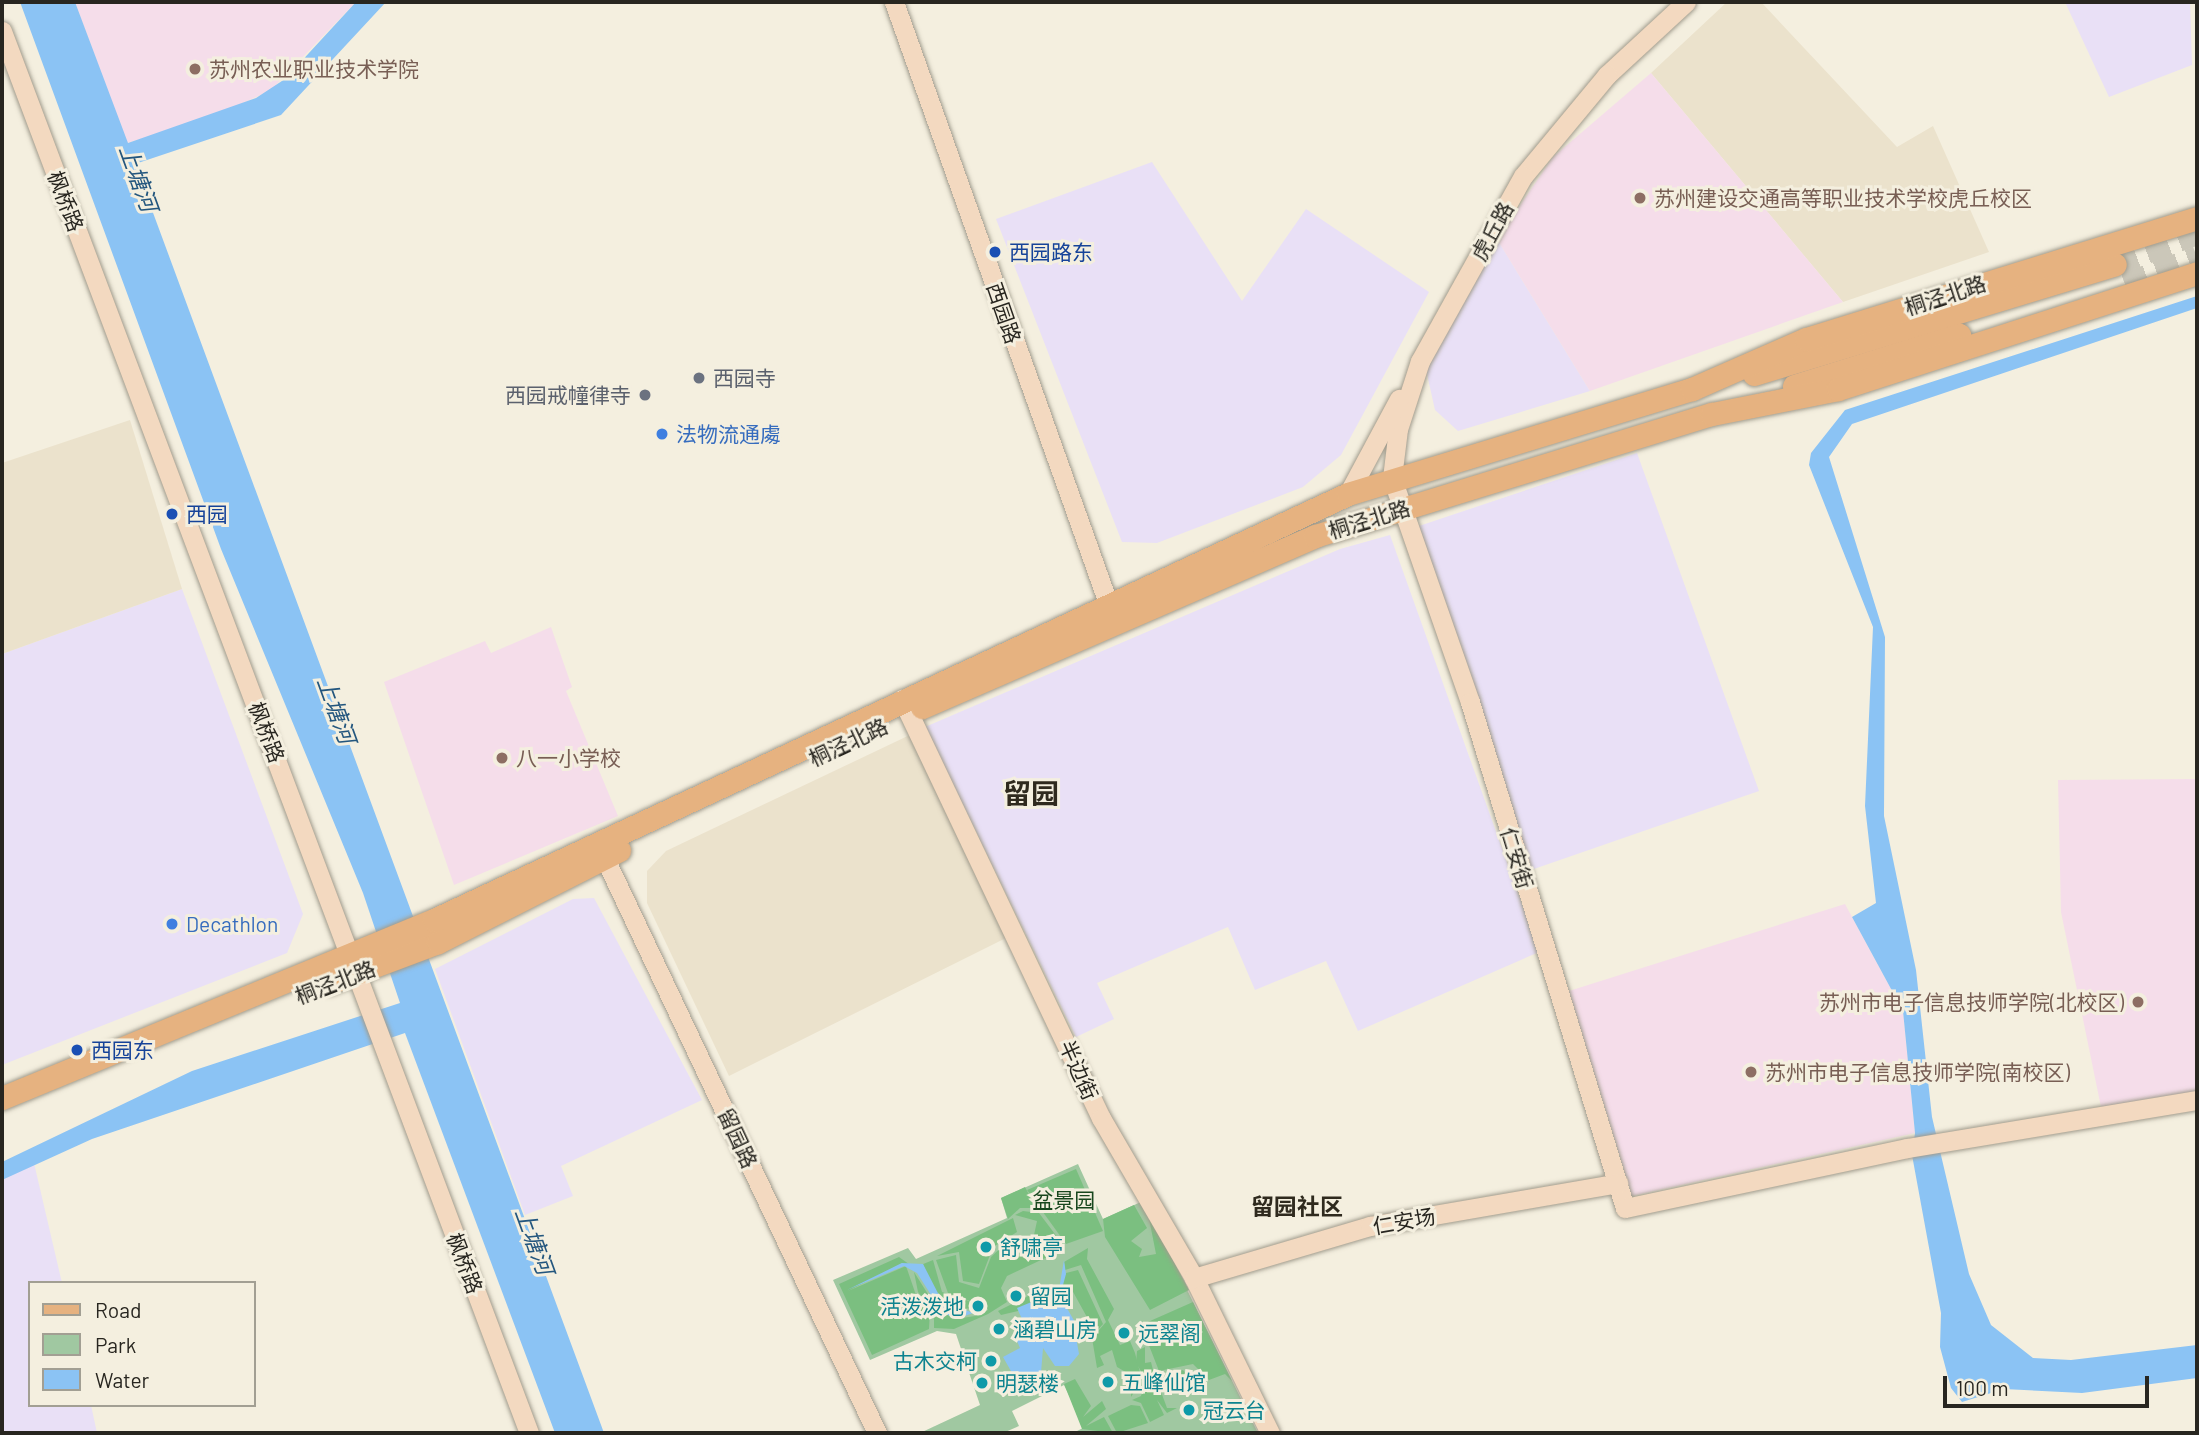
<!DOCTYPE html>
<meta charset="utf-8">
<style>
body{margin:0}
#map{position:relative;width:2199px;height:1435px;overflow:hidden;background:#f4efdf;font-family:Barlow,"Noto Sans SC",sans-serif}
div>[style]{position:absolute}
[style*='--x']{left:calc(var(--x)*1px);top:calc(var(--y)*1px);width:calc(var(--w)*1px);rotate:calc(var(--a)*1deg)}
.commercial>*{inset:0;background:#e9e0f6}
.built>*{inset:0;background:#ebe2cc}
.education>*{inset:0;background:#f5ddea}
.green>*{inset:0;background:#a0c8a1}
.forest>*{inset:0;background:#7bbf80}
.water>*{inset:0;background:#8bc3f4}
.primary-tunnel>*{height:23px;margin-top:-11.5px;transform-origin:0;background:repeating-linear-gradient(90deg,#cbc7b9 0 23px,transparent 0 34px)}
.roads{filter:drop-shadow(0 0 2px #a19c8d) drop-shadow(0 0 2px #a19c8d)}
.secondary>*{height:19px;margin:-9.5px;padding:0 9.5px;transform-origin:9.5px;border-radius:9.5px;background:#f3d9c0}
.primary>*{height:23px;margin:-11.5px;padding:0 11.5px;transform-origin:11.5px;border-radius:11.5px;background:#e6b280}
.dots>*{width:19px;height:19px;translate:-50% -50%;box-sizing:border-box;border:4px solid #f4efdf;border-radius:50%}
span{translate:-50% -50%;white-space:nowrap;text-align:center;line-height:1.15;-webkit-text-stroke:6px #f4efdf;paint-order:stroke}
.education-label{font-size:21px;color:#785e54}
.left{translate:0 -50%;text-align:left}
.right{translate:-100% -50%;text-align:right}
.street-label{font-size:21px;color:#282620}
.transit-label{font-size:21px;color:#164399}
.worship-label{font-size:21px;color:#5b616d}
.shop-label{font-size:21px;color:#366cbe}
.park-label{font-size:21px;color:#18471e}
.culture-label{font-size:21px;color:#0d838f}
.water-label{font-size:23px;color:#23567e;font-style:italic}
.neighbourhood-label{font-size:23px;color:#2f2a1e;font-weight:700}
.district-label{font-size:28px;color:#2f2a1e;font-weight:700}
.frame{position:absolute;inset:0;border:4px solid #282620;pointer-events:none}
.legend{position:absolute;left:28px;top:1281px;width:228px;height:126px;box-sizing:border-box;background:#f4efdf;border:2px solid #a29f93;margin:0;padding:9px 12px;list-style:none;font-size:21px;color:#282620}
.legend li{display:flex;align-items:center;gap:14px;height:35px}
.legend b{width:35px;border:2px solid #a29f93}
.scale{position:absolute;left:1943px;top:1376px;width:206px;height:32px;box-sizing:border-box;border:4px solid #282620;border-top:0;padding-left:9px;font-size:21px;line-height:24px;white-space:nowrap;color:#282620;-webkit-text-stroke:5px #f4efdf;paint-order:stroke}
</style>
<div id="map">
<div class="commercial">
<i style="clip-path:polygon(2065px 2px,2190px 2px,2192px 65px,2109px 97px)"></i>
<i style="clip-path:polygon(1152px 162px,1242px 301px,1306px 209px,1429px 292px,1341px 455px,1303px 487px,1157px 543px,1122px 542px,996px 219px)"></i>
<i style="clip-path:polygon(1497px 239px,1590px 391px,1458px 431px,1435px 410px,1425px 365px)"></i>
<i style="clip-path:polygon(1637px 453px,1759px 791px,1531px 870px,1416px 527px)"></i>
<i style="clip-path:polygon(1390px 535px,1539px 952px,1358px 1031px,1326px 961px,1255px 990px,1228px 927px,1097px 983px,1114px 1019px,1076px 1037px,925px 727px,1340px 549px)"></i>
<i style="clip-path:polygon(182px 589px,303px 914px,287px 953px,2px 1065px,2px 654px)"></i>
<i style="clip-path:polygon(594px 898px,702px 1100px,561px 1166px,573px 1196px,525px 1215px,435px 969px,573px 899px)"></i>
<i style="clip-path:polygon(34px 1163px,62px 1283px,30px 1283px,30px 1405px,91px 1405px,97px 1433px,2px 1433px,2px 1180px)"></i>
</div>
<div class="built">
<i style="clip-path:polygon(1727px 2px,1761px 2px,1897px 147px,1933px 126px,1989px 252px,1843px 302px,1651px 73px)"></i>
<i style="clip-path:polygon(130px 420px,182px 589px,2px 654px,2px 463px)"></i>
<i style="clip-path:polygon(914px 733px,1012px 935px,729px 1076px,647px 903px,647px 871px,666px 851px)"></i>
</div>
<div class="education">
<i style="clip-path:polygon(75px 2px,356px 2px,271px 90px,213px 117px,127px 143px)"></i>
<i style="clip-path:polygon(1651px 73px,1843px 302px,1590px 391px,1497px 239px,1553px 157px)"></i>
<i style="clip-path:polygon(551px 627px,572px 687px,566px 691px,618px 816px,454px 885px,384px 682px,485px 641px,491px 653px)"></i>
<i style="clip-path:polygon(2197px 779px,2197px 1091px,2101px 1107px,2061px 912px,2058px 780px)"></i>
<i style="clip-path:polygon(1845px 904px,1903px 1011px,1915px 1133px,1632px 1196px,1569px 991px)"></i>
</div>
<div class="green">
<i style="clip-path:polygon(1078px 1164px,1103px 1219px,1143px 1201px,1258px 1433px,1073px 1433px,1085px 1427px,1064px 1385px,1012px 1411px,1019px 1426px,1003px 1433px,920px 1433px,980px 1405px,956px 1334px,937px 1331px,870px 1360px,833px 1280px,908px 1248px,916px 1259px,1007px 1218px,1001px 1198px)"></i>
</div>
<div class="forest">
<i style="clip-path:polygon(1076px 1169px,1103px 1231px,1066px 1244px,1027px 1190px)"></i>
<i style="clip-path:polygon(1025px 1187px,1036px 1208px,1020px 1208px,1008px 1219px,1001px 1198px)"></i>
<i style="clip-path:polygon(1134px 1205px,1147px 1228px,1131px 1241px,1142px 1249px,1139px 1257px,1156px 1254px,1148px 1213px,1189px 1290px,1150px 1310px,1105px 1237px,1103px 1219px)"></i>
<i style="clip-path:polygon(1023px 1211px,1039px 1213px,1064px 1246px,1055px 1248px,1034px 1235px,1037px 1221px,1015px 1215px)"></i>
<i style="clip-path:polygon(1013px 1218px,1017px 1232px,993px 1247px,979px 1284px,963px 1281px,959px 1252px,937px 1256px)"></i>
<i style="clip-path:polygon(1008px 1241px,1018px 1251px,1032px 1253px,1042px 1245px,1058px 1252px,1007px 1276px,1001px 1288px,1007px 1302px,988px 1314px,954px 1329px,934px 1328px,934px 1311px,918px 1292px,914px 1272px,938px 1310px,956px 1319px,975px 1316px,988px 1310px,983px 1298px,973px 1302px,948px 1293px,936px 1260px,956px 1255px,959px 1282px,979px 1288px,991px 1257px)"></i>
<i style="clip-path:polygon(1088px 1248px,1087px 1259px,1114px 1309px,1108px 1320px,1120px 1345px,1130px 1341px,1135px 1353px,1142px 1380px,1131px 1397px,1131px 1375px,1117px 1367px,1112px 1350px,1100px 1356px,1104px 1365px,1097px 1368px,1092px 1338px,1106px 1322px,1081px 1265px,1065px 1270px,1064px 1262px)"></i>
<i style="clip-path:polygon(899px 1257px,913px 1267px,902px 1263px,848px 1291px,906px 1266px,917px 1298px,930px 1311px,929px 1329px,872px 1355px,839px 1284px)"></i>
<i style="clip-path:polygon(933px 1260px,942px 1292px,969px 1301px,971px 1308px,955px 1310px,933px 1290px,923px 1264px,916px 1267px)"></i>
<i style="clip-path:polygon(1078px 1270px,1103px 1324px,1087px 1342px,1081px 1329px,1088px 1319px,1072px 1290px,1061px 1285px,1066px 1273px)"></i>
<i style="clip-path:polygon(1050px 1285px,1056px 1302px,1001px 1315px,998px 1311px)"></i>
<i style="clip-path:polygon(1193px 1302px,1232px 1381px,1225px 1374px,1209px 1380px,1193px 1364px,1159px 1371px,1141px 1325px)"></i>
<i style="clip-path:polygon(1145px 1347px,1145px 1363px,1151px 1362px,1155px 1378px,1183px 1370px,1190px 1379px,1147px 1381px,1136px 1363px,1137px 1351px)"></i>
<i style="clip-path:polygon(1075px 1379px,1091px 1406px,1083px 1417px,1102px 1401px,1106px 1409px,1086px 1426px,1104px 1417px,1113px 1433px,1082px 1429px,1064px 1384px)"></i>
<i style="clip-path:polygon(1144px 1383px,1160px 1389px,1167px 1408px,1177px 1408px,1167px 1413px,1157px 1400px,1164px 1415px,1150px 1422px,1141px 1403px,1132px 1400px,1141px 1396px)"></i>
<i style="clip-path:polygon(1131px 1405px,1140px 1406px,1148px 1423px,1117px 1433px,1108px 1416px)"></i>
</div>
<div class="water">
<i style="clip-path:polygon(20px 2px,75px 2px,128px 143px,256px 98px,285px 79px,356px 2px,386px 2px,281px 115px,135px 164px,604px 1433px,555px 1433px,405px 1033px,92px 1139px,2px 1180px,2px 1162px,192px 1071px,400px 1003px,363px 893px,221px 549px)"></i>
<i style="clip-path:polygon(2197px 296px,2197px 308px,1852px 424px,1829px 457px,1885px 637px,1884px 816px,1916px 970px,1932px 1117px,1969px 1274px,1991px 1325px,2033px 1358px,2071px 1360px,2197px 1345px,2197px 1378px,2082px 1393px,2004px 1389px,1962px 1402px,1951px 1388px,1940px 1347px,1941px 1313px,1912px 1155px,1915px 1133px,1903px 1011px,1852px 917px,1876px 903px,1865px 806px,1873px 627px,1809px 465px,1811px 453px,1845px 410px)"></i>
<i style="clip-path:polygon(1064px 1260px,1066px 1274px,1060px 1296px,1076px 1324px,1064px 1334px,1076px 1337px,1079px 1354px,1069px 1366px,1055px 1366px,1043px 1348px,1041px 1373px,1020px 1387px,1003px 1357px,1020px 1348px,1014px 1334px,1026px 1328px,1017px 1308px,1046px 1296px,1057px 1301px)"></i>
<i style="clip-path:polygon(902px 1263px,923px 1264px,942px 1301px,973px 1313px,956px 1319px,942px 1312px,917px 1273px,904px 1266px,847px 1290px)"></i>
</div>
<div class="primary-tunnel">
<i style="--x:2115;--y:264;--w:88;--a:-20.7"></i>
<i style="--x:2125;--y:284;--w:77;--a:-20.6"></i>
</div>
<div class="roads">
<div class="secondary">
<i style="--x:894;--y:2;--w:656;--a:70.4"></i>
<i style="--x:1686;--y:2;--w:108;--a:137.3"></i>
<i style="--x:1607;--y:75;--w:131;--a:129.7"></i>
<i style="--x:1523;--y:176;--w:212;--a:119.1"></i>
<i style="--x:1420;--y:361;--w:71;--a:107.9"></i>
<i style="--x:1398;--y:429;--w:49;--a:97"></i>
<i style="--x:1392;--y:478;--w:237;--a:70.8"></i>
<i style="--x:1470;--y:702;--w:529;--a:72.97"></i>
<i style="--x:1625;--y:1208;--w:288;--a:-12"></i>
<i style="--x:1907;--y:1148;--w:294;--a:-9.4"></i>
<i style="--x:2;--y:31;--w:1498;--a:69.4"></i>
<i style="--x:1348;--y:494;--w:108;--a:-61.8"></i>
<i style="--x:902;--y:699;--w:464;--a:64.6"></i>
<i style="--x:1101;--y:1118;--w:185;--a:59.8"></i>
<i style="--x:1194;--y:1278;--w:173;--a:63.9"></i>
<i style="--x:599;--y:846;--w:650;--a:64.66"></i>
<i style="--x:1194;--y:1278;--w:184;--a:-16.5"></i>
<i style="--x:1370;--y:1226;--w:252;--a:-9.8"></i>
</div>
<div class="primary">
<i style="--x:1754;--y:374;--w:377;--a:-16.9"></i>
<i style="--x:1794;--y:386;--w:173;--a:-17.2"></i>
<i style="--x:922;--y:707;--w:429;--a:-23.5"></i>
<i style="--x:1315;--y:536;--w:415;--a:-17.1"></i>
<i style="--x:1712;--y:414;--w:128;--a:-11.2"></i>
<i style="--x:1838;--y:389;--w:377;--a:-17.9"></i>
<i style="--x:329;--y:983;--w:116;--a:-20.6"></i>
<i style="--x:438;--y:942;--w:203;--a:-26.9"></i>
<i style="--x:2;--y:1098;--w:467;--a:-22.4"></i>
<i style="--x:434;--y:920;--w:1008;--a:-24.99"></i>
<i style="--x:1348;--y:494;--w:360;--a:-17"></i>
<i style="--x:1692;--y:389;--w:124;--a:-23.7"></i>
<i style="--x:1806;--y:339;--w:409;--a:-17.2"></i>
</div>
</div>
<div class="dots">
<i style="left:195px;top:69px;background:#8d6e63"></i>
<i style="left:1640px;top:198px;background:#8d6e63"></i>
<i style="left:995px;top:252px;background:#1a4fb4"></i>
<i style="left:699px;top:378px;background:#6b7280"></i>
<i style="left:645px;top:395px;background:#6b7280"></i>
<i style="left:662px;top:434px;background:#3f7fe0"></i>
<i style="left:172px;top:514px;background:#1a4fb4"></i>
<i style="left:502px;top:758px;background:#8d6e63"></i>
<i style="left:172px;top:924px;background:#3f7fe0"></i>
<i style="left:2138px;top:1002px;background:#8d6e63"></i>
<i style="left:77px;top:1050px;background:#1a4fb4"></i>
<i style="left:1751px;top:1072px;background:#8d6e63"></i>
<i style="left:986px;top:1247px;background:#0f9aa8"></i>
<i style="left:1016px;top:1296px;background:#0f9aa8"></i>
<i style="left:978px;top:1306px;background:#0f9aa8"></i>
<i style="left:999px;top:1329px;background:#0f9aa8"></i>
<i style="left:1124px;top:1333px;background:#0f9aa8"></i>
<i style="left:991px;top:1361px;background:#0f9aa8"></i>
<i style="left:1108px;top:1382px;background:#0f9aa8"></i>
<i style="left:982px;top:1383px;background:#0f9aa8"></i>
<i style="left:1189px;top:1410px;background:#0f9aa8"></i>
</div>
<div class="education-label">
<span class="left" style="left:209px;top:69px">苏州农业职业技术学院</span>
<span class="left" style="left:1654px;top:198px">苏州建设交通高等职业技术学校虎丘校区</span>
<span class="left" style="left:516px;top:758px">八一小学校</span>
<span class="right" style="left:2124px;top:1002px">苏州市电子信息技师学院(北校区)</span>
<span class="left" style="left:1765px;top:1072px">苏州市电子信息技师学院(南校区)</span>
</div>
<div class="street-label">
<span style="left:66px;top:201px;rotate:69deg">枫桥路</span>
<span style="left:1492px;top:231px;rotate:-61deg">虎丘路</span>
<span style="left:1945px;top:295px;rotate:-18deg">桐泾北路</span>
<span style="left:1004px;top:313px;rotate:71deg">西园路</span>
<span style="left:1369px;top:519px;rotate:-17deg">桐泾北路</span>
<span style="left:267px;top:732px;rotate:69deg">枫桥路</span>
<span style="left:848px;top:742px;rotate:-25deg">桐泾北路</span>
<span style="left:1517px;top:858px;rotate:73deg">仁安街</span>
<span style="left:335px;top:982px;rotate:-21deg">桐泾北路</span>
<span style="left:1079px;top:1070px;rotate:66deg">半边街</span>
<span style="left:738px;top:1138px;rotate:65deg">留园路</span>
<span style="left:1404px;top:1221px;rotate:-10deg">仁安场</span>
<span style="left:465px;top:1263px;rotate:69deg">枫桥路</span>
</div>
<div class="transit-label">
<span class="left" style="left:1009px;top:252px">西园路东</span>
<span class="left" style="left:186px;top:514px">西园</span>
<span class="left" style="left:91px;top:1050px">西园东</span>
</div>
<div class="worship-label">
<span class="left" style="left:713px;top:378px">西园寺</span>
<span class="right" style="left:631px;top:395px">西园戒幢律寺</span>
</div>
<div class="shop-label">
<span class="left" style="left:676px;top:434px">法物流通䖏</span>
<span class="left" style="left:186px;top:924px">Decathlon</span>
</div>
<div class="park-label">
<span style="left:1064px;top:1200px">盆景园</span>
</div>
<div class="culture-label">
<span class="left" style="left:1000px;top:1247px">舒啸亭</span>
<span class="left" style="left:1030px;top:1296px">留园</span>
<span class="right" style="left:964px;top:1306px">活泼泼地</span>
<span class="left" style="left:1013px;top:1329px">涵碧山房</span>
<span class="left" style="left:1138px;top:1333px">远翠阁</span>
<span class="right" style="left:977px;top:1361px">古木交柯</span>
<span class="left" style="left:1122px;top:1382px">五峰仙馆</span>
<span class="left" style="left:996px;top:1383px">明瑟楼</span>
<span class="left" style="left:1203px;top:1410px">冠云台</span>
</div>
<div class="water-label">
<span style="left:139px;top:178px;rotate:70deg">上塘河</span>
<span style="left:337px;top:710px;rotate:70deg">上塘河</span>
<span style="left:535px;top:1241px;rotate:70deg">上塘河</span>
</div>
<div class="neighbourhood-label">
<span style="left:1297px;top:1206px">留园社区</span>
</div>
<div class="district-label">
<span style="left:1031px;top:793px">留园</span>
</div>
<div class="frame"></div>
<ul class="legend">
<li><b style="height:9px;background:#e6b280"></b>Road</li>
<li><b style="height:19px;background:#a0c8a1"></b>Park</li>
<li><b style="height:19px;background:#8bc3f4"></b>Water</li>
</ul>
<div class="scale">100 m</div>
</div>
